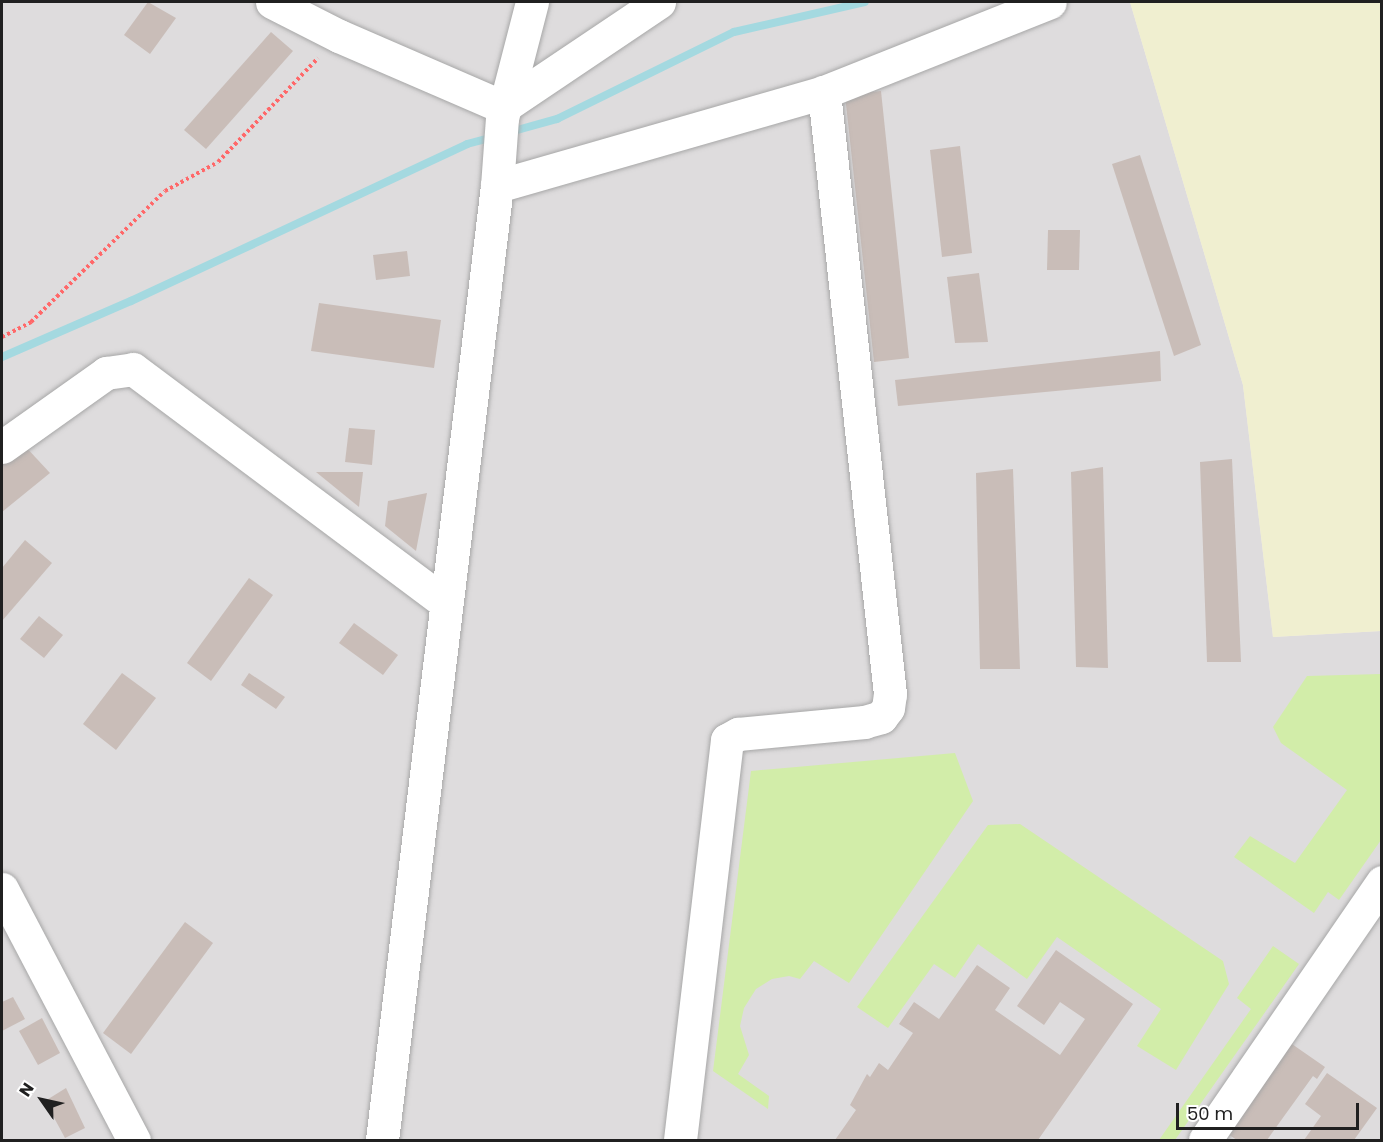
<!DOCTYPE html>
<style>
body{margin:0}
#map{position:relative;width:1383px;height:1142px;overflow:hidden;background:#f1ece5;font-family:Poppins,sans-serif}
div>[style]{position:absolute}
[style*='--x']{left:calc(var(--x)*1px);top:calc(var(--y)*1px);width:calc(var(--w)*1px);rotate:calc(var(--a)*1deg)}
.residential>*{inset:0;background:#dedcdd}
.farmland>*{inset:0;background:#f0efd0}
.grass>*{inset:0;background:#d2eda9}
.stream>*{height:8px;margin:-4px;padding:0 4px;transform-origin:4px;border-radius:4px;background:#a4d9e0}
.building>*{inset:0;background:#c9bdb8}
.path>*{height:4px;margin-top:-2px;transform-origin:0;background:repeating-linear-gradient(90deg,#ff6869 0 3px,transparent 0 6px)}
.roads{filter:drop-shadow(0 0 2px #a7a7a7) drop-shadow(0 0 2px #a7a7a7)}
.minor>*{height:33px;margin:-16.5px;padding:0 16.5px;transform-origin:16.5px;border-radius:16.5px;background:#fff}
span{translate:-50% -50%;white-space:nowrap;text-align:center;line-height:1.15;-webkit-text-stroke:4.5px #fff;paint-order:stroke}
.frame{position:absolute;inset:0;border:3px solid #202020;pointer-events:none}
.north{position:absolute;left:12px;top:1070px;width:60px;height:60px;-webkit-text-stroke:4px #fff;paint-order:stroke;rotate:304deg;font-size:16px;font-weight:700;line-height:24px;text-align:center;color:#202020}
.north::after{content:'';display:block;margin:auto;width:21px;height:27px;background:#202020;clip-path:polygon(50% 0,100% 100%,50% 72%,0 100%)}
.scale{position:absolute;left:1176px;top:1103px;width:183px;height:27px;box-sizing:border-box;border:3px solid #202020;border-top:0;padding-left:8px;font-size:18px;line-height:21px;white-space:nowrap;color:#202020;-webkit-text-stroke:4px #fff;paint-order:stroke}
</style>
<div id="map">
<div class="residential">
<i style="clip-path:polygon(2px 2px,1130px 2px,1243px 385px,1273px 637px,1381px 631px,1381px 1140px,2px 1140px)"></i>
</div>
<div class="farmland">
<i style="clip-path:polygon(1130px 2px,1381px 2px,1381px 631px,1273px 637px,1243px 385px)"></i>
</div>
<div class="grass">
<i style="clip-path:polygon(1381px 674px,1381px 840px,1339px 900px,1328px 892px,1314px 913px,1234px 857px,1250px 836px,1295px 863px,1347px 790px,1281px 743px,1273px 727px,1307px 676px)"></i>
<i style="clip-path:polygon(955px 753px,973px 801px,849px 983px,814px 961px,800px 979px,789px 976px,772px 979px,756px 989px,744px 1008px,740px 1026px,749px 1055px,738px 1074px,769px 1096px,768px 1109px,713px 1071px,751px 771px)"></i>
<i style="clip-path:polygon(1020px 824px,1223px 961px,1229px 984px,1176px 1070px,1137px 1046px,1161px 1009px,1057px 937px,1027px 979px,978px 944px,955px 978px,934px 964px,888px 1028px,857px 1007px,988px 825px)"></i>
<i style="clip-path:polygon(1273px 946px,1299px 964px,1175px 1140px,1159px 1140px,1251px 1009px,1237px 998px)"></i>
</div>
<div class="stream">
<i style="--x:510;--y:132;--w:49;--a:-15.5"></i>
<i style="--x:557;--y:119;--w:197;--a:-26.2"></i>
<i style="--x:734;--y:32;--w:134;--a:-12.9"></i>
<i style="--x:2;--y:357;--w:141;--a:-23.5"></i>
<i style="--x:131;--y:301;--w:371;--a:-25"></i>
<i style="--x:467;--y:144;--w:27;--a:-15"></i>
</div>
<div class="building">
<i style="clip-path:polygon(148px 2px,176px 18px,150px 54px,124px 35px)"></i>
<i style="clip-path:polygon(271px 32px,293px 51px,206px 149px,184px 130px)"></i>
<i style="clip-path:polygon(881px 91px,909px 358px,874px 362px,845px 95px)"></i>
<i style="clip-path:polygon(960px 146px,972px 253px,942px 257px,930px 150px)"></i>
<i style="clip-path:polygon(1140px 155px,1201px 345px,1174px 356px,1112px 164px)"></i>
<i style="clip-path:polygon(1048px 230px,1080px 230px,1079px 270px,1047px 270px)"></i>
<i style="clip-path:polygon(407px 251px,410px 276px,376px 280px,373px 255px)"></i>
<i style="clip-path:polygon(979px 273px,988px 342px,955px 343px,947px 277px)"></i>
<i style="clip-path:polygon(319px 303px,441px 320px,434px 368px,311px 351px)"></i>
<i style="clip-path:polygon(1160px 351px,1161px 381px,898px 406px,895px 380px)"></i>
<i style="clip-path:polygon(349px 428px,375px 430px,372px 465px,345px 462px)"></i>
<i style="clip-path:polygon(24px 445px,50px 473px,2px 512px,2px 464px)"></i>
<i style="clip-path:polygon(1232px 459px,1241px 662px,1207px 662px,1200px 462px)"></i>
<i style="clip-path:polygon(1103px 467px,1108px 668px,1076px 667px,1071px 472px)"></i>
<i style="clip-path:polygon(1013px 469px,1020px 669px,980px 669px,976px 473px)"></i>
<i style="clip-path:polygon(316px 472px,363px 472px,359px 507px)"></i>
<i style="clip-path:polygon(427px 493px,416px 551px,385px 526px,388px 501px)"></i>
<i style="clip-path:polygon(25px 540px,52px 563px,2px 621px,2px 568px)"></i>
<i style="clip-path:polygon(249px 578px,273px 595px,211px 681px,187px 663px)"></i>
<i style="clip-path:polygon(39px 616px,63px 635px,44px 658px,20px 639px)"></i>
<i style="clip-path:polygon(354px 623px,398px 655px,383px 675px,339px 643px)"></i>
<i style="clip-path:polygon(122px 673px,156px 698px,116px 750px,83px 724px)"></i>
<i style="clip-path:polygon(249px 673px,285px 697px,276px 709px,241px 685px)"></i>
<i style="clip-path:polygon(185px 922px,213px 943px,131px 1054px,103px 1033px)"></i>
<i style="clip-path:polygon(1056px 950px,1133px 1004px,1038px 1140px,835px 1140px,856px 1110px,850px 1105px,867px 1074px,870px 1077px,879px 1063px,888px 1070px,913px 1033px,899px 1024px,914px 1002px,939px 1019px,977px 965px,1010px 988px,995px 1010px,1060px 1055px,1085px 1019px,1060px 1002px,1044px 1025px,1017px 1006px)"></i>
<i style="clip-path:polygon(13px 997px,25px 1019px,2px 1031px,2px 1002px)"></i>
<i style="clip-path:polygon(42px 1018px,60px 1053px,38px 1065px,19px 1031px)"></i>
<i style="clip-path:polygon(1289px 1042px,1325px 1067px,1317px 1079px,1313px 1076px,1267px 1140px,1237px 1140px,1226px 1133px)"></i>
<i style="clip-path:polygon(1327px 1073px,1377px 1108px,1354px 1140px,1304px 1140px,1321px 1116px,1305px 1104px)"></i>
<i style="clip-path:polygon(66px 1088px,85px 1128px,65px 1138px,45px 1101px)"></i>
</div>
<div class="path">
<i style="--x:2;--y:337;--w:33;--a:-27"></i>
<i style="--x:31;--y:322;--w:187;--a:-44.4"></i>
<i style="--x:165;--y:191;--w:60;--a:-28.7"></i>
<i style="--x:218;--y:162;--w:144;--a:-46.1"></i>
</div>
<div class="roads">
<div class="minor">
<i style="--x:272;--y:2;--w:75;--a:26.9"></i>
<i style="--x:339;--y:36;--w:179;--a:23.4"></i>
<i style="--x:503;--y:107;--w:188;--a:-33.9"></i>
<i style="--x:497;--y:186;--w:340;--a:-16"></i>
<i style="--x:824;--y:92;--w:243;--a:-21.7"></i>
<i style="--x:2;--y:447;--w:128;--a:-35.4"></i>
<i style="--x:106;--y:373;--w:27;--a:-8"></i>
<i style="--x:133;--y:369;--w:389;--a:36.8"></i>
<i style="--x:2;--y:889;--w:284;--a:62.3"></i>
<i style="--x:382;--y:1140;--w:961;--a:-83.13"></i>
<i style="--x:497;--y:186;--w:68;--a:-85.8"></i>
<i style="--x:502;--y:118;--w:120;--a:-75.5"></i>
<i style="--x:680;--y:1140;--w:403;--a:-83.3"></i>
<i style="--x:727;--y:740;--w:13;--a:-29"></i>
<i style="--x:738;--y:734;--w:127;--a:-5.4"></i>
<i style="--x:864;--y:722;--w:18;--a:-16"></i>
<i style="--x:881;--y:717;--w:11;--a:-52"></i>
<i style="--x:888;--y:708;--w:14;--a:-82"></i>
<i style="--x:890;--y:694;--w:606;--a:-96.26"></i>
<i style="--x:1205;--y:1140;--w:313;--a:-55.5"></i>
</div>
</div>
<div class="frame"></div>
<div class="north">N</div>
<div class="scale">50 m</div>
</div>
